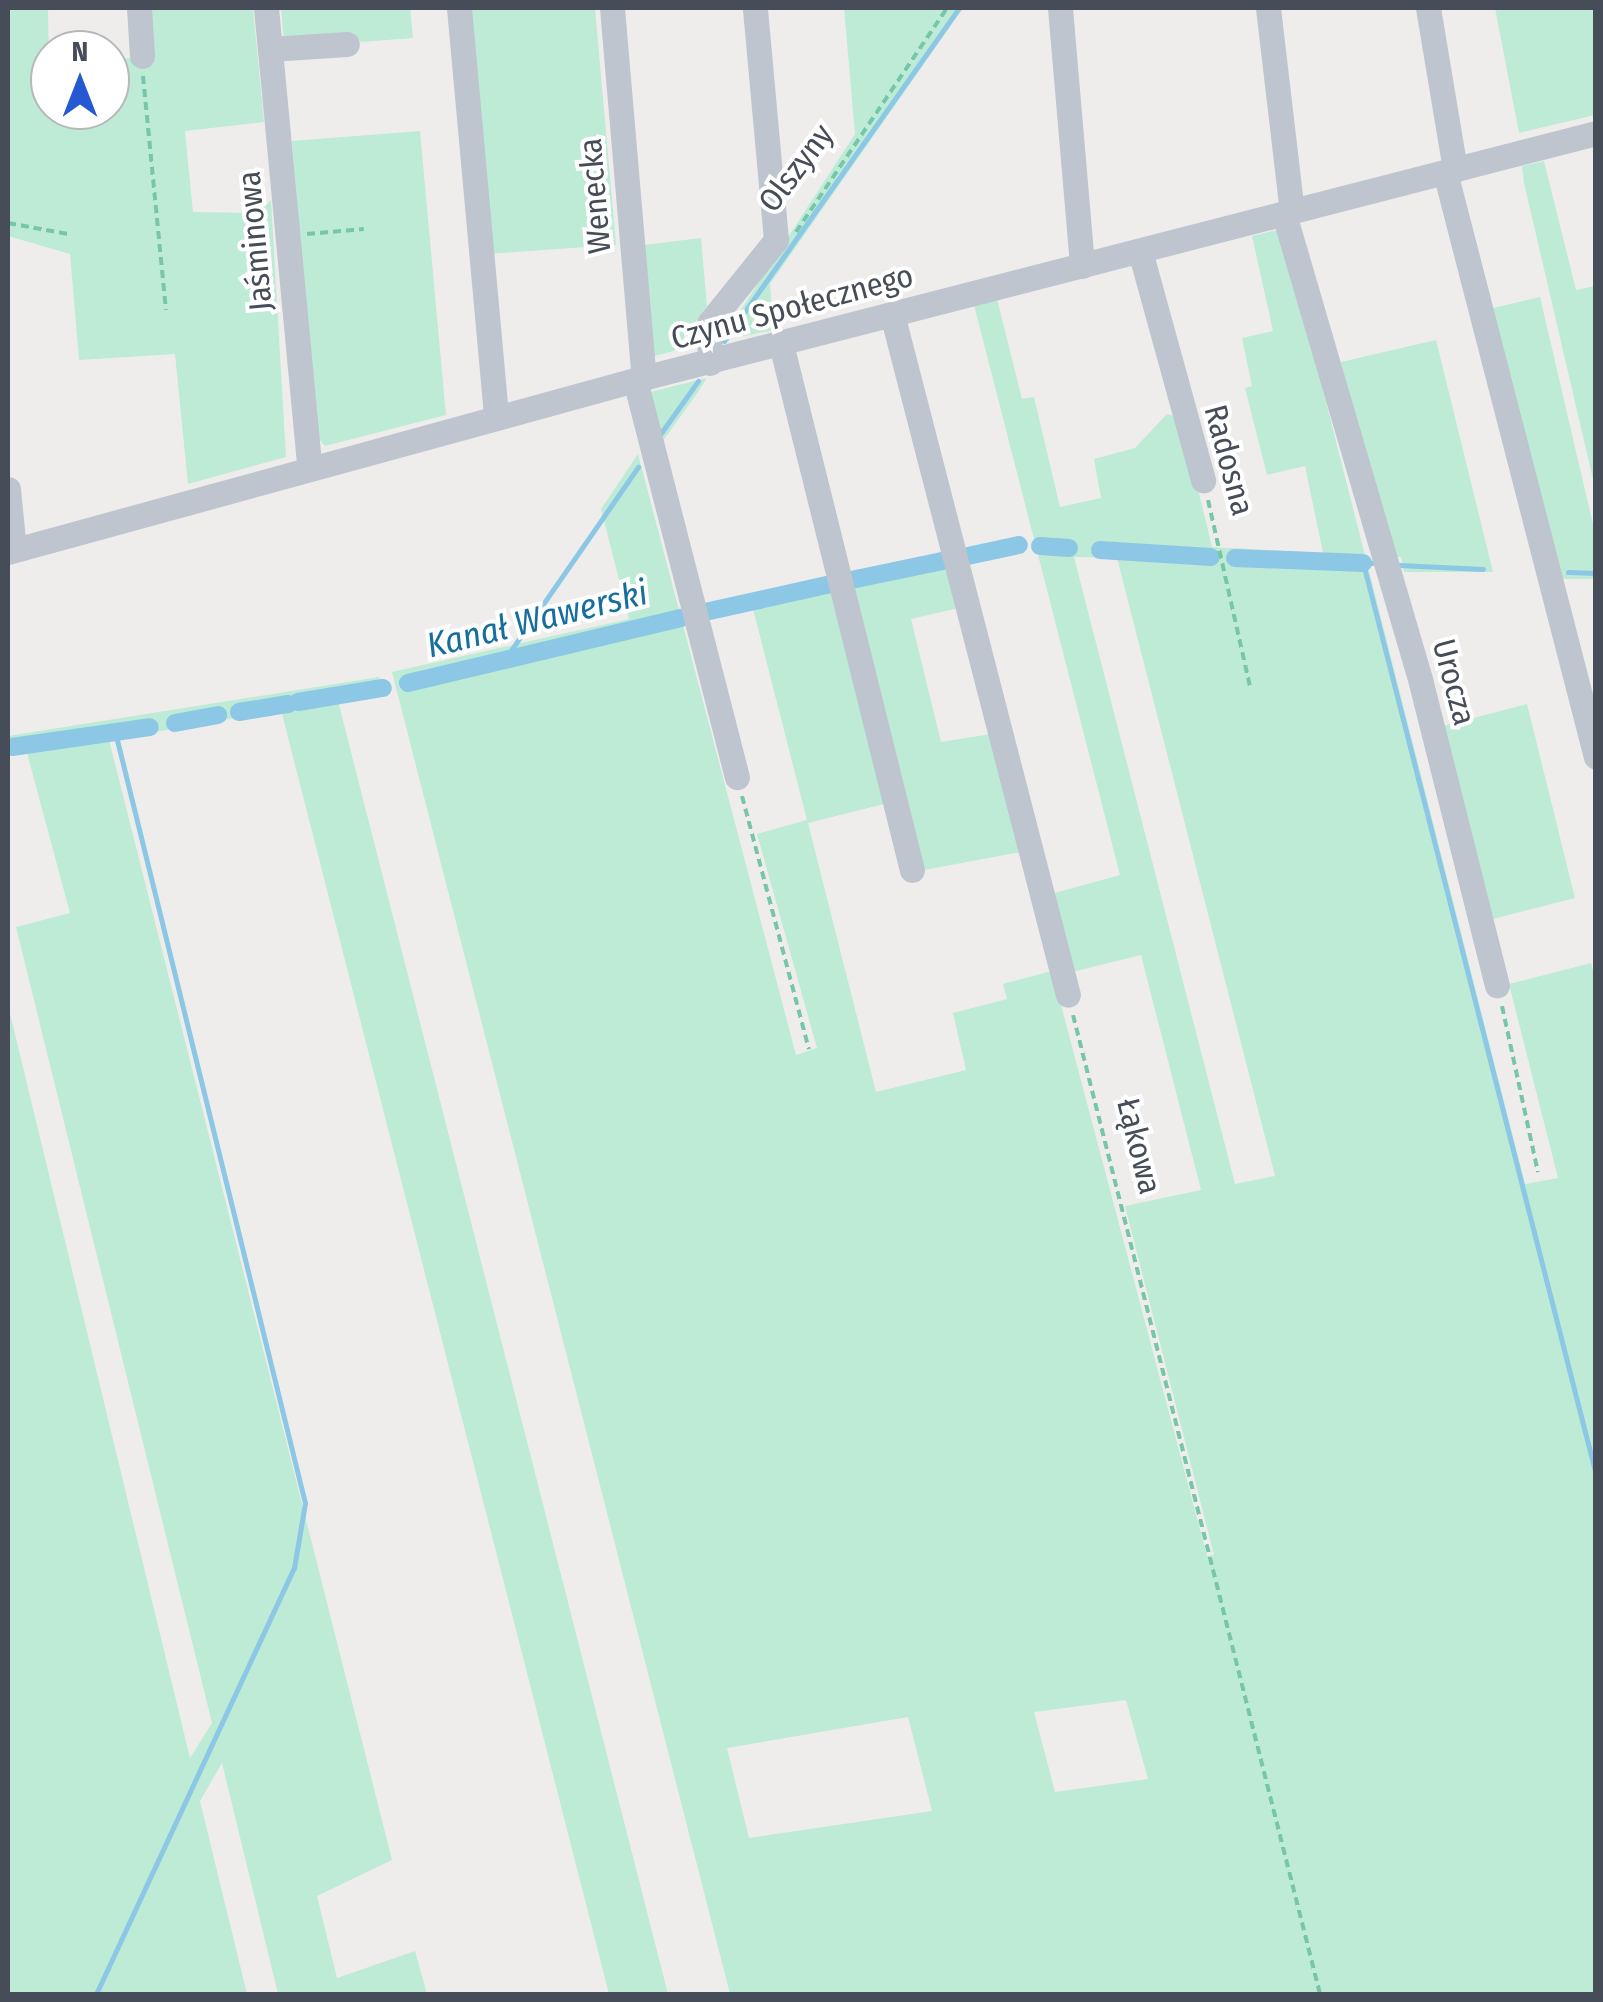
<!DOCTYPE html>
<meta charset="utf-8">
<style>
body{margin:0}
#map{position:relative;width:1603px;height:2002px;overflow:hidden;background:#efedec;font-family:"Fira Sans Condensed",sans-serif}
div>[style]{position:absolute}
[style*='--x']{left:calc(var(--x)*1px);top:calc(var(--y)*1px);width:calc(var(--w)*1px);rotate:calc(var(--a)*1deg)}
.green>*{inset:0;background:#bdebd5}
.stream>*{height:5px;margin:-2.5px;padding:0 2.5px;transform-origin:2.5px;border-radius:2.5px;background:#8cc7e5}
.canal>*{height:18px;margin:-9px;padding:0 9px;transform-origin:9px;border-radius:9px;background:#8cc7e5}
.path>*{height:4px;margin-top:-2px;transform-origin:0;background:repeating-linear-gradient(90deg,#77c6aa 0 8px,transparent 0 13px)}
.minor>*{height:25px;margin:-12.5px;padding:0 12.5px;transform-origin:12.5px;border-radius:12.5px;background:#bec5ce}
span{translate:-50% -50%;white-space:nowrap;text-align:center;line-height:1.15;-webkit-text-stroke:8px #fff;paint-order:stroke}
.street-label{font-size:32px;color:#464d58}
.water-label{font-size:35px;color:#156e9c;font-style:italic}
.frame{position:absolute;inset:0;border:10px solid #464d58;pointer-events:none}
.north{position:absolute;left:30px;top:30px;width:100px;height:100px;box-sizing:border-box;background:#fff;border:2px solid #b5b8bc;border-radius:50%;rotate:0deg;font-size:28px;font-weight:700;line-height:40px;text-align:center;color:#464d58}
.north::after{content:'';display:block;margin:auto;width:35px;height:45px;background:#2459d1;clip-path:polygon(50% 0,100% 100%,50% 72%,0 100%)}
</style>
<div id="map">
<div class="green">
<i style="clip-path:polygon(8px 8px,48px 8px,50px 110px,110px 110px,110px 59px,135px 58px,148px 8px,253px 8px,264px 122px,185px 131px,193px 212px,258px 213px,271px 200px,286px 457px,188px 484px,175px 354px,79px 360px,70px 254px,8px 236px)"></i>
<i style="clip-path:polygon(281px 8px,410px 8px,413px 38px,361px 42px,351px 33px,284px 42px)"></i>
<i style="clip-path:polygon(466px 8px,595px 8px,616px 245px,488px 254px)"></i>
<i style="clip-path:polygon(844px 8px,963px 8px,770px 284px,774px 330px,744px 336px,731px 325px,855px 134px)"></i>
<i style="clip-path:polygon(1495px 8px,1595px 8px,1595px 115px,1519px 133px)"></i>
<i style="clip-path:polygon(420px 131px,446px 415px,325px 446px,317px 437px,292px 141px)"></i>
<i style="clip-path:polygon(1544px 161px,1576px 290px,1595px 286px,1595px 488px,1524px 183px,1522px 166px)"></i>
<i style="clip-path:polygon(evenodd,1282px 229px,1525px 1184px,1558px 1178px,1509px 984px,1591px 963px,1595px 979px,1595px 1994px,730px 1994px,392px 672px,629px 619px,601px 509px,638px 454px,796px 1055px,817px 1048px,757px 834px,807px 820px,753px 609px,704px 620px,701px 606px,827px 579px,884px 804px,808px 823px,876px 1092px,966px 1070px,953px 1013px,1007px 999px,1003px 984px,1052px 971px,1207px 1556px,1214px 1555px,1125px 1206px,1201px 1190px,1141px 955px,1072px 972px,1051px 894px,1120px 875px,974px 305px,997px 299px,1022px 399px,1034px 397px,1060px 507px,1101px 498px,1094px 459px,1135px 448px,1167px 414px,1181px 418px,1212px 547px,1323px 553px,1305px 466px,1267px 475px,1245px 388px,1252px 386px,1242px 338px,1273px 331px,1252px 236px,1282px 229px,1074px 557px,1117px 558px,1275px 1176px,1235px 1184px,1074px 557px,1282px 229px,1126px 1700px,1148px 1779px,1055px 1792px,1034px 1712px,1126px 1700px,1282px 229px,908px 1717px,932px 1811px,749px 1838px,727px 1748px,908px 1717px)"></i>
<i style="clip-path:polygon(701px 238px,707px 306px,674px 351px,654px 356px,644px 245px)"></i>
<i style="clip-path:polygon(1540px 297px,1595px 533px,1595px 579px,1556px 579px,1489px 309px)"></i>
<i style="clip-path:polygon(1436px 340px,1493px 572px,1404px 572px,1401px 557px,1389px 556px,1341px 362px)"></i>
<i style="clip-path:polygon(707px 378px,698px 392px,660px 445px,646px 393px)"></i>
<i style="clip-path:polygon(947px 555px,963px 607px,911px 619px,941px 742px,991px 734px,1021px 852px,919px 871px,844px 576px)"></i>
<i style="clip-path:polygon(379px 677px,383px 691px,338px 701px,668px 1994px,609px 1994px,281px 710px,109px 740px,392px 1860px,317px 1896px,337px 1978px,415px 1951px,427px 1994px,278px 1994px,222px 1763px,200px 1801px,247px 1994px,8px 1994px,8px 1005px,190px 1758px,212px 1723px,16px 927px,70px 913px,27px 753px,11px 756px,8px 736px)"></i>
<i style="clip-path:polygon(1527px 704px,1575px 898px,1493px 919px,1443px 726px)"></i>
</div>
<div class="stream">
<i style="--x:724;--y:341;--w:408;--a:-54.8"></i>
<i style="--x:661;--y:433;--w:64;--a:-54.6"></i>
<i style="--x:1372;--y:563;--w:9;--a:180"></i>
<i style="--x:1363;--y:563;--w:941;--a:75.67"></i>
<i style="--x:1399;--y:565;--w:84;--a:2.7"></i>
<i style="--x:1568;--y:572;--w:28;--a:2"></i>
<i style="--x:505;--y:659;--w:234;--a:-55.3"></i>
<i style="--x:96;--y:1994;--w:470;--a:-65.1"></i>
<i style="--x:294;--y:1568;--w:66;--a:-80.4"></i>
<i style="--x:305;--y:1503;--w:794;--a:-103.84"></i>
</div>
<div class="canal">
<i style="--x:1040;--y:546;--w:29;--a:4"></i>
<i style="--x:1100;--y:550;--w:111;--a:3.6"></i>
<i style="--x:963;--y:557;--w:57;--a:-12.1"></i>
<i style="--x:1235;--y:558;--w:128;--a:2.2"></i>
<i style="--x:851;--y:580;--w:94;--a:-11.7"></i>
<i style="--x:705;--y:612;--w:129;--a:-12.5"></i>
<i style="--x:408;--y:683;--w:281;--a:-13.4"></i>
<i style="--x:298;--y:702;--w:86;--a:-9.4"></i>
<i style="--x:239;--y:712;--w:50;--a:-9.3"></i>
<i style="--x:175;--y:723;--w:44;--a:-10.5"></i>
<i style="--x:12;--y:747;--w:139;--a:-8.2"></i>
</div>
<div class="path">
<i style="--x:143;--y:76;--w:235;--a:84.4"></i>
<i style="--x:8;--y:223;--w:61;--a:10.4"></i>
<i style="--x:796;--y:232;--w:270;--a:-56"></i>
<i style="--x:307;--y:234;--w:57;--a:-5"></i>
<i style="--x:1208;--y:500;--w:191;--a:77.3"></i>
<i style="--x:742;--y:796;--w:262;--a:75.2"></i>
<i style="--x:1502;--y:1006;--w:170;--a:77.8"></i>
<i style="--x:1073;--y:1015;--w:1010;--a:75.84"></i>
</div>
<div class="minor">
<i style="--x:139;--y:8;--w:48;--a:86.4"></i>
<i style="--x:266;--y:8;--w:461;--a:84.6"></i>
<i style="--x:459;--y:8;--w:411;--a:84.8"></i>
<i style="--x:612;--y:8;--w:372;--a:85.1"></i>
<i style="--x:1060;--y:8;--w:259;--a:85.1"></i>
<i style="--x:1268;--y:8;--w:205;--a:83.3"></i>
<i style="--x:1428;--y:8;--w:164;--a:80.5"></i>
<i style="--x:270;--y:49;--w:77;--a:-3.7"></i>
<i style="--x:1445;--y:172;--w:604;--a:75.53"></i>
<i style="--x:1284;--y:214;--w:484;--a:73.7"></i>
<i style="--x:1420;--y:679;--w:316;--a:75.9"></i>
<i style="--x:1140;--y:251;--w:238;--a:74.6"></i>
<i style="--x:892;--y:314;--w:703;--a:75.51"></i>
<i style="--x:781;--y:344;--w:542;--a:76.02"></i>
<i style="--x:710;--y:363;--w:40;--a:-91.4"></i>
<i style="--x:709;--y:323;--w:107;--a:-51.1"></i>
<i style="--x:776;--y:240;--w:233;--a:-95.2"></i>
<i style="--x:635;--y:380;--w:410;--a:75.6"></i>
<i style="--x:8;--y:489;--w:61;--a:84.4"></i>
<i style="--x:8;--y:552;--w:650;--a:-15.34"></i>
<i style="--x:635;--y:380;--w:992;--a:-14.41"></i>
</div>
<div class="street-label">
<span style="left:796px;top:168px;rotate:-53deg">Olszyny</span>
<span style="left:595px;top:196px;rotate:-95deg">Wenecka</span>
<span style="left:255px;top:241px;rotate:-95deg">Jaśminowa</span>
<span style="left:792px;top:307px;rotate:-15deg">Czynu Społecznego</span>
<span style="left:1229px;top:460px;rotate:75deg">Radosna</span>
<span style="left:1454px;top:682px;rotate:75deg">Urocza</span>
<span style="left:1139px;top:1146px;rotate:76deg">Łąkowa</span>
</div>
<div class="water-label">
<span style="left:537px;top:619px;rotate:-14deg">Kanał Wawerski</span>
</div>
<div class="frame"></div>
<div class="north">N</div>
</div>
